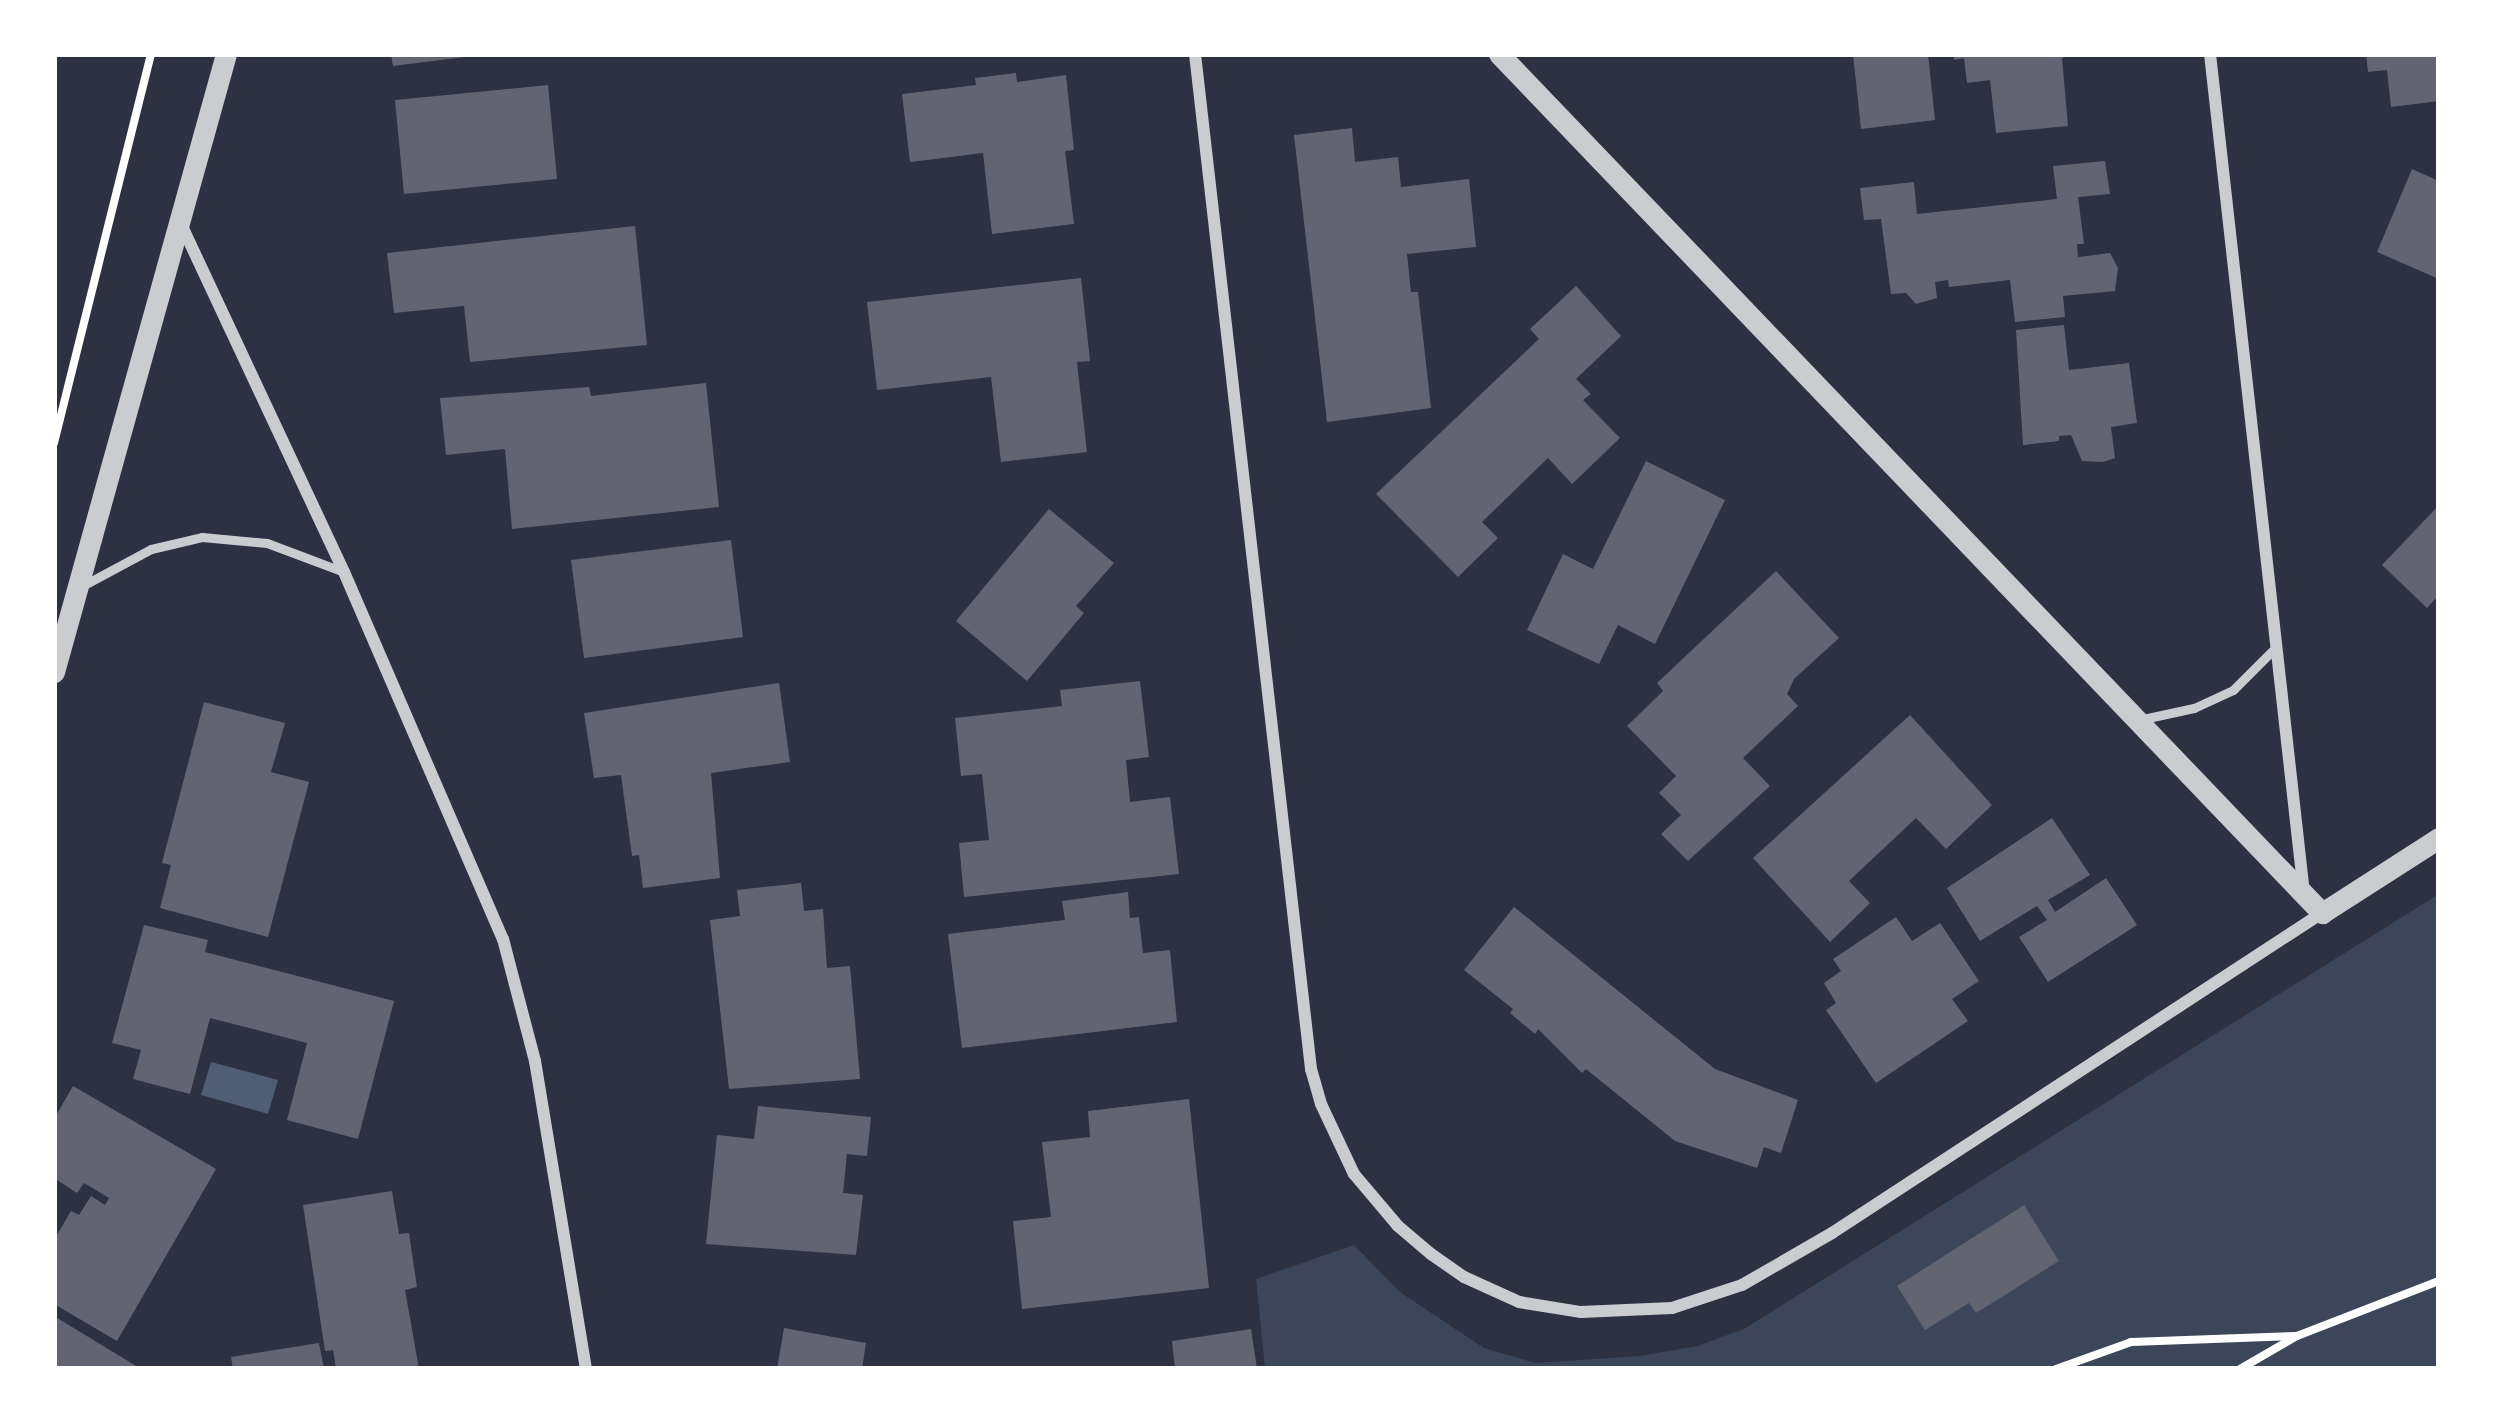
<!DOCTYPE html>
<style>
body{margin:0}
#map{position:relative;width:2493px;height:1423px;overflow:hidden;background:#2d3142;font-family:Ubuntu,sans-serif}
div>[style]{position:absolute}
[style*='--x']{left:calc(var(--x)*1px);top:calc(var(--y)*1px);width:calc(var(--w)*1px);rotate:calc(var(--a)*1deg)}
.green>*{inset:0;background:#3c4559}
.water>*{inset:0;background:#4f5d75}
.building>*{inset:0;background:#626471}
.path>*{height:8px;margin:-4px;padding:0 4px;transform-origin:4px;border-radius:4px;background:#fff}
.service>*{height:9px;margin:-4.5px;padding:0 4.5px;transform-origin:4.5px;border-radius:4.5px;background:#caccd0}
.minor>*{height:12px;margin:-6px;padding:0 6px;transform-origin:6px;border-radius:6px;background:#caccd0}
.tertiary>*{height:21px;margin:-10.5px;padding:0 10.5px;transform-origin:10.5px;border-radius:10.5px;background:#caccd0}
span{translate:-50% -50%;white-space:nowrap;text-align:center;line-height:1.15;-webkit-text-stroke:9px #fff;paint-order:stroke}
.frame{position:absolute;inset:0;border:57px solid #fff;pointer-events:none}
</style>
<div id="map">
<div class="green">
<i style="clip-path:polygon(2439px 894px,2439px 1369px,1265px 1369px,1256px 1279px,1354px 1245px,1400px 1292px,1484px 1348px,1535px 1363px,1640px 1356px,1697px 1346px,1744px 1329px)"></i>
</div>
<div class="water">
<i style="clip-path:polygon(211px 1062px,278px 1080px,268px 1114px,201px 1095px)"></i>
</div>
<div class="building">
<i style="clip-path:polygon(391px 54px,464px 54px,465px 57px,393px 66px)"></i>
<i style="clip-path:polygon(1853px 54px,1928px 54px,1935px 120px,1861px 129px)"></i>
<i style="clip-path:polygon(1953px 54px,2071px 54px,2062px 58px,2068px 126px,1996px 133px,1990px 80px,1967px 83px,1964px 58px,1954px 60px)"></i>
<i style="clip-path:polygon(2366px 54px,2439px 54px,2439px 101px,2391px 107px,2387px 70px,2368px 72px)"></i>
<i style="clip-path:polygon(1016px 73px,1017px 82px,1066px 75px,1074px 150px,1065px 151px,1074px 224px,992px 234px,983px 153px,910px 162px,902px 94px,976px 85px,975px 78px)"></i>
<i style="clip-path:polygon(548px 85px,557px 179px,404px 194px,395px 100px)"></i>
<i style="clip-path:polygon(1352px 128px,1355px 162px,1398px 157px,1401px 187px,1469px 179px,1476px 247px,1407px 254px,1411px 292px,1418px 292px,1431px 408px,1327px 422px,1294px 135px)"></i>
<i style="clip-path:polygon(2105px 161px,2110px 194px,2078px 197px,2084px 244px,2077px 244px,2078px 257px,2110px 253px,2118px 268px,2115px 291px,2063px 296px,2065px 317px,2015px 322px,2010px 280px,1949px 287px,1948px 280px,1935px 282px,1937px 298px,1916px 304px,1906px 293px,1891px 294px,1881px 219px,1864px 220px,1860px 188px,1914px 182px,1917px 214px,2057px 199px,2053px 166px)"></i>
<i style="clip-path:polygon(2412px 169px,2439px 181px,2439px 279px,2377px 252px)"></i>
<i style="clip-path:polygon(635px 226px,647px 345px,470px 362px,464px 306px,394px 313px,387px 253px)"></i>
<i style="clip-path:polygon(1081px 278px,1090px 361px,1077px 362px,1087px 452px,1001px 462px,991px 377px,877px 390px,867px 302px)"></i>
<i style="clip-path:polygon(1576px 286px,1621px 336px,1576px 379px,1591px 394px,1583px 400px,1620px 438px,1572px 484px,1548px 458px,1482px 522px,1498px 538px,1458px 577px,1376px 494px,1539px 339px,1530px 329px)"></i>
<i style="clip-path:polygon(2064px 325px,2069px 370px,2129px 363px,2137px 423px,2111px 427px,2115px 458px,2103px 462px,2082px 461px,2071px 435px,2059px 436px,2059px 441px,2023px 445px,2016px 330px)"></i>
<i style="clip-path:polygon(706px 383px,719px 507px,512px 529px,505px 449px,446px 455px,440px 398px,589px 387px,591px 396px)"></i>
<i style="clip-path:polygon(1646px 461px,1725px 500px,1655px 644px,1618px 625px,1599px 664px,1527px 630px,1563px 554px,1593px 569px)"></i>
<i style="clip-path:polygon(2439px 505px,2439px 595px,2427px 608px,2382px 565px)"></i>
<i style="clip-path:polygon(1049px 509px,1114px 563px,1076px 606px,1084px 613px,1027px 681px,956px 621px)"></i>
<i style="clip-path:polygon(731px 540px,743px 637px,584px 658px,571px 560px)"></i>
<i style="clip-path:polygon(1776px 571px,1839px 638px,1794px 679px,1787px 694px,1798px 706px,1743px 758px,1770px 786px,1688px 861px,1661px 834px,1681px 815px,1659px 793px,1676px 776px,1627px 726px,1663px 691px,1657px 683px)"></i>
<i style="clip-path:polygon(1140px 681px,1149px 757px,1126px 760px,1130px 802px,1170px 797px,1179px 874px,964px 897px,959px 843px,989px 840px,982px 774px,961px 776px,955px 718px,1062px 706px,1060px 690px)"></i>
<i style="clip-path:polygon(779px 683px,790px 762px,711px 773px,720px 878px,643px 888px,639px 855px,632px 856px,621px 775px,594px 778px,584px 713px)"></i>
<i style="clip-path:polygon(204px 702px,285px 723px,271px 772px,309px 782px,268px 937px,160px 908px,171px 865px,162px 863px)"></i>
<i style="clip-path:polygon(1910px 715px,1992px 805px,1946px 849px,1916px 818px,1849px 881px,1870px 903px,1830px 942px,1753px 858px)"></i>
<i style="clip-path:polygon(2052px 818px,2090px 875px,2048px 900px,2055px 912px,2106px 878px,2137px 925px,2048px 982px,2019px 937px,2047px 920px,2037px 906px,1980px 941px,1947px 888px)"></i>
<i style="clip-path:polygon(801px 883px,804px 911px,823px 909px,827px 968px,850px 966px,860px 1079px,729px 1089px,710px 920px,740px 916px,737px 890px)"></i>
<i style="clip-path:polygon(1128px 892px,1130px 918px,1139px 917px,1143px 953px,1170px 950px,1177px 1022px,962px 1048px,948px 934px,1065px 920px,1062px 901px)"></i>
<i style="clip-path:polygon(1514px 907px,1715px 1069px,1798px 1100px,1781px 1153px,1764px 1147px,1757px 1168px,1675px 1141px,1586px 1069px,1582px 1073px,1538px 1029px,1535px 1034px,1510px 1013px,1513px 1009px,1464px 970px)"></i>
<i style="clip-path:polygon(1896px 917px,1912px 941px,1940px 923px,1979px 981px,1952px 999px,1968px 1021px,1876px 1083px,1826px 1010px,1836px 1003px,1824px 983px,1841px 971px,1833px 959px)"></i>
<i style="clip-path:polygon(144px 925px,208px 940px,205px 952px,394px 1001px,358px 1139px,287px 1120px,307px 1043px,210px 1018px,190px 1094px,133px 1079px,141px 1050px,112px 1043px)"></i>
<i style="clip-path:polygon(73px 1086px,216px 1169px,117px 1341px,54px 1304px,54px 1240px,71px 1211px,79px 1215px,91px 1196px,105px 1205px,109px 1198px,84px 1183px,77px 1193px,54px 1178px,54px 1119px)"></i>
<i style="clip-path:polygon(1189px 1099px,1209px 1288px,1022px 1309px,1013px 1221px,1051px 1217px,1042px 1142px,1090px 1137px,1088px 1111px)"></i>
<i style="clip-path:polygon(758px 1106px,871px 1117px,867px 1156px,847px 1154px,843px 1193px,863px 1195px,856px 1255px,706px 1244px,717px 1135px,754px 1139px)"></i>
<i style="clip-path:polygon(392px 1191px,399px 1234px,409px 1233px,417px 1287px,405px 1290px,419px 1369px,336px 1369px,333px 1350px,325px 1351px,303px 1205px)"></i>
<i style="clip-path:polygon(2024px 1205px,2059px 1261px,1976px 1313px,1969px 1303px,1925px 1330px,1897px 1286px)"></i>
<i style="clip-path:polygon(54px 1316px,141px 1369px,54px 1369px)"></i>
<i style="clip-path:polygon(784px 1328px,866px 1343px,862px 1369px,777px 1369px)"></i>
<i style="clip-path:polygon(1251px 1329px,1257px 1369px,1175px 1369px,1172px 1341px)"></i>
<i style="clip-path:polygon(319px 1343px,324px 1369px,233px 1369px,231px 1357px)"></i>
</div>
<div class="path">
<i style="--x:54;--y:443;--w:401;--a:-76"></i>
<i style="--x:2056;--y:1369;--w:80;--a:-19.8"></i>
<i style="--x:2131;--y:1342;--w:166;--a:-2.1"></i>
<i style="--x:2240;--y:1369;--w:66;--a:-30.1"></i>
<i style="--x:2297;--y:1336;--w:152;--a:-21.2"></i>
</div>
<div class="service">
<i style="--x:84;--y:585;--w:76;--a:-28.2"></i>
<i style="--x:151;--y:549;--w:52;--a:-13.2"></i>
<i style="--x:202;--y:537;--w:65;--a:5.3"></i>
<i style="--x:267;--y:543;--w:82;--a:20.6"></i>
<i style="--x:2143;--y:719;--w:52;--a:-12.2"></i>
<i style="--x:2194;--y:708;--w:43;--a:-24.8"></i>
<i style="--x:2233;--y:690;--w:61;--a:-45"></i>
</div>
<div class="minor">
<i style="--x:1195;--y:54;--w:1022;--a:83.48"></i>
<i style="--x:1311;--y:1069;--w:36;--a:74"></i>
<i style="--x:1321;--y:1104;--w:77;--a:64.8"></i>
<i style="--x:1354;--y:1174;--w:68;--a:49.8"></i>
<i style="--x:1398;--y:1226;--w:43;--a:40.3"></i>
<i style="--x:1431;--y:1254;--w:40;--a:34.9"></i>
<i style="--x:1464;--y:1277;--w:60;--a:24.4"></i>
<i style="--x:1519;--y:1302;--w:63;--a:9.2"></i>
<i style="--x:1581;--y:1312;--w:91;--a:-2.5"></i>
<i style="--x:1672;--y:1308;--w:74;--a:-18.2"></i>
<i style="--x:1742;--y:1285;--w:104;--a:-30"></i>
<i style="--x:1832;--y:1233;--w:585;--a:-33.15"></i>
<i style="--x:2210;--y:54;--w:844;--a:83.61"></i>
<i style="--x:181;--y:224;--w:384;--a:64.9"></i>
<i style="--x:344;--y:572;--w:400;--a:66.6"></i>
<i style="--x:503;--y:939;--w:126;--a:75.3"></i>
<i style="--x:535;--y:1061;--w:312;--a:80.6"></i>
</div>
<div class="tertiary">
<i style="--x:1499;--y:54;--w:1190;--a:46.23"></i>
<i style="--x:2322;--y:913;--w:139;--a:-32.7"></i>
<i style="--x:54;--y:672;--w:641;--a:-74.45"></i>
</div>
<div class="frame"></div>
</div>
